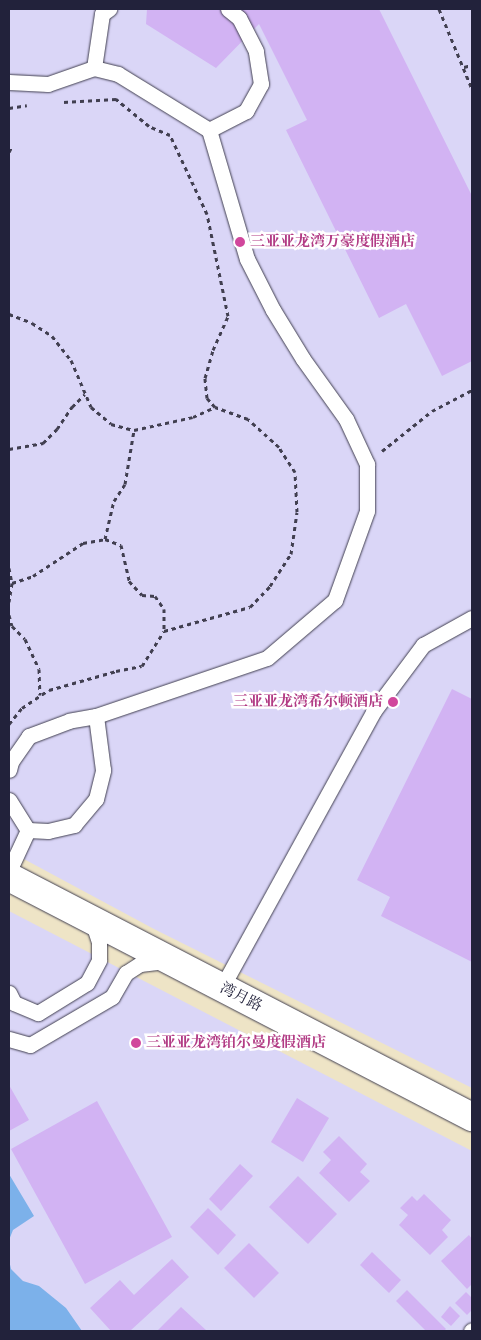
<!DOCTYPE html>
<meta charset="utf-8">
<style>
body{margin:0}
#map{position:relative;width:481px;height:1340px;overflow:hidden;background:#eee4c6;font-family:"IM FELL Double Pica","Noto Serif SC",serif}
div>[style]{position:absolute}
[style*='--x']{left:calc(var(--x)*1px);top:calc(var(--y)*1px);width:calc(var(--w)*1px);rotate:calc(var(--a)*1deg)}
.built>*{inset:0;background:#dad6f7}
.water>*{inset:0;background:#7cb1ea}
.building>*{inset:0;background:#d2b3f3}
.path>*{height:3px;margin-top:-1.5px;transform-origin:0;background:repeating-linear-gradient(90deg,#413f50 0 4px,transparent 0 8px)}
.roads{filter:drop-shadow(0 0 1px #413f50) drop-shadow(0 0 1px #413f50)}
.lane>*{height:15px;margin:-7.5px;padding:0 7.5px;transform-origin:7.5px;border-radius:7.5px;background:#fff}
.street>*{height:28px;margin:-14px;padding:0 14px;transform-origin:14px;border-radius:14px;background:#fff}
.dots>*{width:14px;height:14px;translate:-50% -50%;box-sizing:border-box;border:2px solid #fff;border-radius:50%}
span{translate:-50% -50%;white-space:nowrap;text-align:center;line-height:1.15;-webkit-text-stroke:5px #fff;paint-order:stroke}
.hotel-label{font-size:15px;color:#b23c85;font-weight:700}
.left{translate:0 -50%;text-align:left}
.right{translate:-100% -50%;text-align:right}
.street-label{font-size:15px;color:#22223b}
.frame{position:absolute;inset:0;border:10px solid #22223b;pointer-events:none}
</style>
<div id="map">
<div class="built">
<i style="clip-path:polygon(9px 9px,472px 9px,472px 1088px,154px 929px,9px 851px)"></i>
<i style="clip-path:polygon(9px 911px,472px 1151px,472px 1331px,9px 1331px)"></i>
</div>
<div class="water">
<i style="clip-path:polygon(9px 1174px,34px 1216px,13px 1230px,9px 1240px)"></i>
<i style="clip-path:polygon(9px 1260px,11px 1269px,23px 1281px,39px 1286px,66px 1308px,82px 1331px,9px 1331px)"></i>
</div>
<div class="building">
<i style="clip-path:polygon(147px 9px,379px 9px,472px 196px,472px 361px,442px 376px,406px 304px,379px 318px,286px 130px,307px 120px,259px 24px,216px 68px,146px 24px)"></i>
<i style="clip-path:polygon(452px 689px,472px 699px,472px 962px,381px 916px,390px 897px,357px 880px)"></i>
<i style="clip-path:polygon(9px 1085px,29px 1120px,9px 1131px)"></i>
<i style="clip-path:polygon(297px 1098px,329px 1118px,303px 1162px,271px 1142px)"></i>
<i style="clip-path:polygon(97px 1101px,172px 1237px,85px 1284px,11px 1149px)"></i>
<i style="clip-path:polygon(339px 1136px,367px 1164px,360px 1172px,370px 1181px,349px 1202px,319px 1173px,331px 1160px,323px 1152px)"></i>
<i style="clip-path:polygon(240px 1164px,253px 1176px,221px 1211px,209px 1199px)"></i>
<i style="clip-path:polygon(298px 1176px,337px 1214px,308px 1244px,269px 1207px)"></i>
<i style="clip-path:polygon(424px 1194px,451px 1220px,442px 1230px,448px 1237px,430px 1255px,399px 1225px,408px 1215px,400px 1208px,412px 1196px,417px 1201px)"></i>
<i style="clip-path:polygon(208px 1208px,236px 1235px,218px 1255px,190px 1227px)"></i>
<i style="clip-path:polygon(469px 1235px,472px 1239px,472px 1284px,467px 1289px,441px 1261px)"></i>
<i style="clip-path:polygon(249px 1243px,279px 1273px,254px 1298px,224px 1268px)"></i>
<i style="clip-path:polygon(372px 1252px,401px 1280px,389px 1293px,360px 1265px)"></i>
<i style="clip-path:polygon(172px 1259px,189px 1277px,130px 1331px,111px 1331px,90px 1308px,120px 1280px,134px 1295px)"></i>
<i style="clip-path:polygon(407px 1290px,446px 1329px,444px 1331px,426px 1331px,396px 1301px)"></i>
<i style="clip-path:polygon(466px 1292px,472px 1298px,472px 1310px,467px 1315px,455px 1303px)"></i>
<i style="clip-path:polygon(450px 1306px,460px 1316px,451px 1326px,441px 1317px)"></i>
<i style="clip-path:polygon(181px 1307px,207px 1331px,157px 1331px)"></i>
</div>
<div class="path">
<i style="--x:439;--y:9;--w:87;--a:67.6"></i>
<i style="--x:464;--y:67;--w:8;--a:-14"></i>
<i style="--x:9;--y:108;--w:18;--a:-9"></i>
<i style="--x:9;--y:152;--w:7;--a:-63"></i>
<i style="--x:9;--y:314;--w:25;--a:21"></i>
<i style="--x:32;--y:323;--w:24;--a:33"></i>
<i style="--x:52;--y:336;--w:31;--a:52"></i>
<i style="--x:71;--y:360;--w:51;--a:66.9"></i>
<i style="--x:91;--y:407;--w:26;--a:40"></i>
<i style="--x:111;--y:424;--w:24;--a:15"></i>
<i style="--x:134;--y:430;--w:60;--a:-12.4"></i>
<i style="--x:193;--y:417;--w:24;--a:-24"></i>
<i style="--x:9;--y:449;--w:35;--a:-10"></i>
<i style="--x:43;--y:443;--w:20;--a:-45"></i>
<i style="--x:57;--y:429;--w:27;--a:-56"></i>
<i style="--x:72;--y:407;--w:18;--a:-45"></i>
<i style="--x:382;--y:451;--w:64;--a:-38.7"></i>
<i style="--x:432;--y:411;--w:45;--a:-27.7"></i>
<i style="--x:105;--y:539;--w:39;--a:-77"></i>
<i style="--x:114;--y:501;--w:20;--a:-57"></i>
<i style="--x:125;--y:484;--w:55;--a:-80.5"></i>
<i style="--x:9;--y:568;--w:15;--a:79"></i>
<i style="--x:12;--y:583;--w:19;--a:99"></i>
<i style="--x:12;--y:583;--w:22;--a:-18"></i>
<i style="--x:33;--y:576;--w:60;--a:-33.4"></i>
<i style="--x:83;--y:543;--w:22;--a:-10"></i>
<i style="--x:105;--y:539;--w:17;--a:21"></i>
<i style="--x:121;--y:545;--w:37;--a:77"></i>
<i style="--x:129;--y:581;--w:19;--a:47"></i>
<i style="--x:142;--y:595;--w:13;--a:4"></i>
<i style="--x:155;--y:596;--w:16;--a:55"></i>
<i style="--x:164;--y:609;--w:22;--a:90"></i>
<i style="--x:9;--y:615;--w:11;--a:75"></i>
<i style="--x:12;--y:626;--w:18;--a:45"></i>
<i style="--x:25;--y:639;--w:33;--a:65"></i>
<i style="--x:39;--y:669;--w:26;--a:88"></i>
<i style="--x:9;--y:724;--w:21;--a:-51"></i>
<i style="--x:22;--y:708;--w:32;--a:-34"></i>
<i style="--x:49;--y:690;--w:70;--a:-15.8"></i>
<i style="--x:116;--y:671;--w:26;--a:-11"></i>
<i style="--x:142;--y:666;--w:41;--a:-57.8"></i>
<i style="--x:164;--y:631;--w:89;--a:-15.6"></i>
<i style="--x:250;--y:607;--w:29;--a:-46"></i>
<i style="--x:270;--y:586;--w:38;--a:-57"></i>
<i style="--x:291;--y:554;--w:42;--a:-81.9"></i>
<i style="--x:297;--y:512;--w:40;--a:-92.9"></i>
<i style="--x:295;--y:472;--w:30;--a:-123"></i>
<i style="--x:279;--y:447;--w:42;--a:-137.9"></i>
<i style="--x:248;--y:419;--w:35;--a:-160"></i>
<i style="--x:215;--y:407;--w:12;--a:-132"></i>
<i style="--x:207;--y:398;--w:20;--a:-96"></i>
<i style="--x:205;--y:378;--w:29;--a:-74"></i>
<i style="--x:213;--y:350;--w:37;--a:-66"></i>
<i style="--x:228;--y:316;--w:104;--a:-101.6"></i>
<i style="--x:207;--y:214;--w:87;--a:-115.1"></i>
<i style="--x:170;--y:135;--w:23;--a:-157"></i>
<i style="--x:149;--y:126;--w:43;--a:-140.7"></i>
<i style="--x:116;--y:99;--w:53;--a:176.8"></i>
</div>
<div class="roads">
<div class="lane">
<i style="--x:94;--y:68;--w:55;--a:-81.6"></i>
<i style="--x:102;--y:14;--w:9;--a:-36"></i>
<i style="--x:9;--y:82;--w:39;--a:3"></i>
<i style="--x:48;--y:84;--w:49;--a:-19.2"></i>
<i style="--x:94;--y:68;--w:25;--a:14"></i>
<i style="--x:118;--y:74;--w:107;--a:31.6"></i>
<i style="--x:209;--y:130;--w:134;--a:73.6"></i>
<i style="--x:247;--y:259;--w:57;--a:63"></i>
<i style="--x:273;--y:310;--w:57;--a:58.5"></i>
<i style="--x:303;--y:359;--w:74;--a:54.4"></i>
<i style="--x:346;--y:419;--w:50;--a:65"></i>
<i style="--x:367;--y:464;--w:47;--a:90"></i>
<i style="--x:367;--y:511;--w:95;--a:109.8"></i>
<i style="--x:335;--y:600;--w:89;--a:139.5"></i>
<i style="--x:267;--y:658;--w:181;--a:161.3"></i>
<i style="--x:96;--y:716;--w:27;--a:170"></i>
<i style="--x:69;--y:721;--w:43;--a:159.4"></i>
<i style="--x:29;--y:736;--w:32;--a:125"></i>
<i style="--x:11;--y:762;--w:8;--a:104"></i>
<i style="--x:209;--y:130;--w:42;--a:-27.2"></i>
<i style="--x:246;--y:111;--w:31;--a:-61"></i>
<i style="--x:261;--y:84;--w:33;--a:-99"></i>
<i style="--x:256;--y:51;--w:37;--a:-117"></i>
<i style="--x:239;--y:18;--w:14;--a:-141"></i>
<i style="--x:9;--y:800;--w:36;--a:58"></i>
<i style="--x:28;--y:830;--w:20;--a:3"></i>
<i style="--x:48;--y:831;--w:27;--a:-13"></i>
<i style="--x:74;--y:825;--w:34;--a:-50"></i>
<i style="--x:96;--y:799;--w:30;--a:-76"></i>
<i style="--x:103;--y:770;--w:54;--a:-97.4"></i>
<i style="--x:9;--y:871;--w:45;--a:-65.1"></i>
<i style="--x:222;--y:987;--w:314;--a:-61.2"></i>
<i style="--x:373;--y:712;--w:84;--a:-53.3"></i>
<i style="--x:423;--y:645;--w:56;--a:-28.9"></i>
<i style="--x:9;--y:993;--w:11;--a:63"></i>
<i style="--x:14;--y:1003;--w:26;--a:23"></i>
<i style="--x:38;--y:1013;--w:57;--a:-31.5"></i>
<i style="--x:87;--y:983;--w:26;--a:-62"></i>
<i style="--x:99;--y:960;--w:18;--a:-90"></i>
<i style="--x:99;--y:942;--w:22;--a:-108"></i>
<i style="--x:9;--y:1039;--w:22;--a:16"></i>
<i style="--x:30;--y:1045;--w:95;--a:-30.3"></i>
<i style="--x:112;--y:997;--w:28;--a:-60"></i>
<i style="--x:126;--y:973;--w:17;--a:-33"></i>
<i style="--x:140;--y:964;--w:23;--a:-7"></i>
<i style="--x:471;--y:1331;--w:1;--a:-45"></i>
</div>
<div class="street">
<i style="--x:9;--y:877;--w:522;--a:27.4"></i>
</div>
</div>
<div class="dots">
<i style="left:240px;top:242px;background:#d1479c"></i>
<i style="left:393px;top:702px;background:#d1479c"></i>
<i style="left:136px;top:1043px;background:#d1479c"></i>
</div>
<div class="hotel-label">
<span class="left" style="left:250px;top:242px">三亚亚龙湾万豪度假酒店</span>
<span class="right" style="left:383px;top:702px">三亚亚龙湾希尔顿酒店</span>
<span class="left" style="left:146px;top:1043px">三亚亚龙湾铂尔曼度假酒店</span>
</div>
<div class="street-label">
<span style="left:241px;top:997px;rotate:27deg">湾月路</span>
</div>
<div class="frame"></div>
</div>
